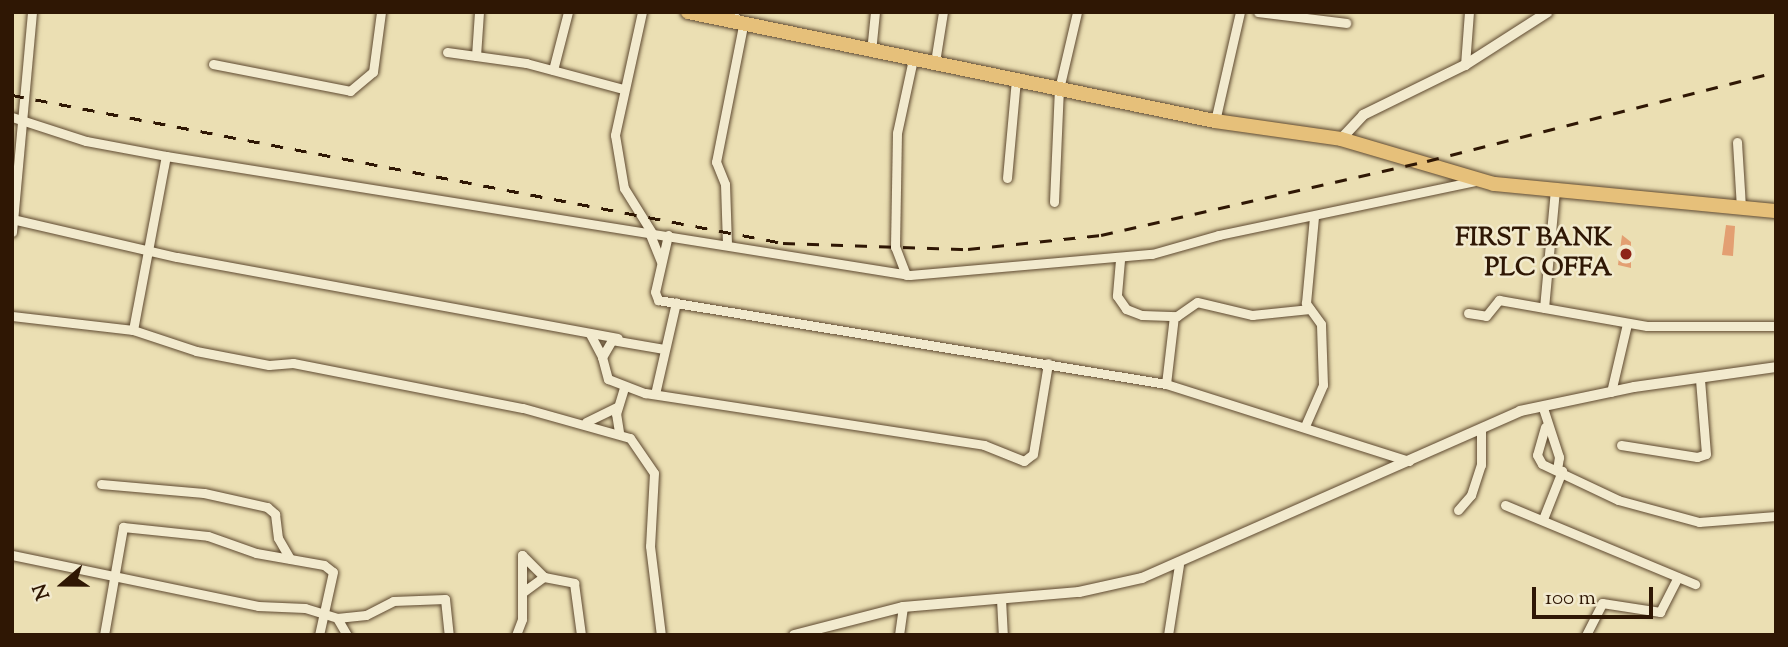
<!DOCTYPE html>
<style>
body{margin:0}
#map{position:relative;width:1788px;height:647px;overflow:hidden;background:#ebdfb3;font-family:"Sorts Mill Goudy",serif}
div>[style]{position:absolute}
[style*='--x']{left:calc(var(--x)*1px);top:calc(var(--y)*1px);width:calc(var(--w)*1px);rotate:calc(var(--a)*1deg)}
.building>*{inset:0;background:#e39f72}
.roads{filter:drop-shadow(0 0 2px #5e4930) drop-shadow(0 0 2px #5e4930)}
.minor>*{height:9px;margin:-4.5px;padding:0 4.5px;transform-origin:4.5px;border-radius:4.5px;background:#f2eace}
.tertiary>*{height:10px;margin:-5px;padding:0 5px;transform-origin:5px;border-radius:5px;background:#f2eace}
.primary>*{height:14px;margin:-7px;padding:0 7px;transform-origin:7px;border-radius:7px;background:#e6c07a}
.rail>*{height:2.5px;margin-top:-1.25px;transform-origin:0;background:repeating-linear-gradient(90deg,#2f1704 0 12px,transparent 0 24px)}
.dots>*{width:19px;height:19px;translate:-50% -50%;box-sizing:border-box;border:4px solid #f2eace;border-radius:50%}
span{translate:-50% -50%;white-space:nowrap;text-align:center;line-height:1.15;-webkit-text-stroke:5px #f2eace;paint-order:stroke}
.poi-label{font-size:26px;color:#2f1704;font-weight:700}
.right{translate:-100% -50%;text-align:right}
.frame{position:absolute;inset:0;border:14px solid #2f1704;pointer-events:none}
.north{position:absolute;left:28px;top:549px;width:70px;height:70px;-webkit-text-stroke:5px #f2eace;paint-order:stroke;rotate:250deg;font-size:19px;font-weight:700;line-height:28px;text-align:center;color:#2f1704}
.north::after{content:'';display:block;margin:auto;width:24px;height:32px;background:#2f1704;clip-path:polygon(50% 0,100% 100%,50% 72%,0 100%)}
.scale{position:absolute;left:1532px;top:587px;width:121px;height:32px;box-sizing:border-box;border:4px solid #2f1704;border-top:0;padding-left:9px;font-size:21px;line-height:24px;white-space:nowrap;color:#2f1704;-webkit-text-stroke:5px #f2eace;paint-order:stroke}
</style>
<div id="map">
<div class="building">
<i style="clip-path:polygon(1726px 225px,1735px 226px,1733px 256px,1722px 255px)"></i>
<i style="clip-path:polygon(1622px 235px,1631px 242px,1631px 268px,1618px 265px)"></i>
</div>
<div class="roads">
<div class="minor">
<i style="--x:642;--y:12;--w:126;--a:102.4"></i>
<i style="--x:615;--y:135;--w:54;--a:80.4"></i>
<i style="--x:624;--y:188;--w:53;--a:58.1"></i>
<i style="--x:1258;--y:12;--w:89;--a:7.1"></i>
<i style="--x:447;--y:52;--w:80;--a:7.9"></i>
<i style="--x:526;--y:63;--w:100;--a:15"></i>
<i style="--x:871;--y:52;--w:40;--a:-84.3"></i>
<i style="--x:476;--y:56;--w:44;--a:-86.1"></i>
<i style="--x:935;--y:62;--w:51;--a:-80.9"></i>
<i style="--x:213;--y:64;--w:140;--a:11.1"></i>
<i style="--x:350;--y:91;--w:30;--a:-40"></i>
<i style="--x:373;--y:72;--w:61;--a:-82.4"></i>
<i style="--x:1465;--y:65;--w:53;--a:-85.7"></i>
<i style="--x:553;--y:70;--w:60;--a:-75.5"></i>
<i style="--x:12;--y:117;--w:78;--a:18"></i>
<i style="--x:86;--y:141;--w:81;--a:10.6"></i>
<i style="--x:166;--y:156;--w:753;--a:9.09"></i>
<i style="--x:910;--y:275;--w:243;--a:-5"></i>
<i style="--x:1152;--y:254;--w:70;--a:-15.8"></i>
<i style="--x:1219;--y:235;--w:263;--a:-11.9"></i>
<i style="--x:1215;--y:121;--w:112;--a:-77.1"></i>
<i style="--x:1737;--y:142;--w:66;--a:86.5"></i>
<i style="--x:1007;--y:178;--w:98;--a:-84.8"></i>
<i style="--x:1054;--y:202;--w:113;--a:-87.5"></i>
<i style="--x:1059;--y:89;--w:79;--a:-76.8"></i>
<i style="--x:12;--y:219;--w:169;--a:13"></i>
<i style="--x:177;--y:257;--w:448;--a:10.4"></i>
<i style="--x:12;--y:232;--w:221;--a:-84.8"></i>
<i style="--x:649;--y:232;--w:32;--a:68"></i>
<i style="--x:668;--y:235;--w:58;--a:102.8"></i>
<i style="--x:655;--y:292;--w:9;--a:69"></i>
<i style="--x:658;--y:300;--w:515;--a:9.39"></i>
<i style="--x:1166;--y:384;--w:255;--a:17.6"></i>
<i style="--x:727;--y:244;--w:60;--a:-91.9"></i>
<i style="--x:725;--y:184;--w:24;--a:-112"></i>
<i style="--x:716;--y:162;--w:139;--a:-78.8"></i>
<i style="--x:743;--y:26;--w:18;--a:-131"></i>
<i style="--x:1120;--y:260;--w:36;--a:95"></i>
<i style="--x:1117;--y:296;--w:16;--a:55"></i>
<i style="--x:1126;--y:309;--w:17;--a:21"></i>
<i style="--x:1142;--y:315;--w:35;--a:2"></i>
<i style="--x:1177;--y:316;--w:24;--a:-35"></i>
<i style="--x:1197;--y:302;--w:57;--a:13.3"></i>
<i style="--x:1252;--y:315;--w:58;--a:-5.9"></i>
<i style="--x:906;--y:275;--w:30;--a:-111"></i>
<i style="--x:895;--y:247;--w:114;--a:-89"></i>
<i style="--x:897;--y:133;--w:76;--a:-77.8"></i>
<i style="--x:1544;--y:308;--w:119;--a:-84.7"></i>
<i style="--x:1468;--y:313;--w:18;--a:9"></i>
<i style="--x:1486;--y:316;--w:21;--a:-51"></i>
<i style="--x:1499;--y:300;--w:150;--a:10"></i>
<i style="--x:1647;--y:326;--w:129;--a:0"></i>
<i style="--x:12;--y:316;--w:122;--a:6.6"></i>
<i style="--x:133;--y:330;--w:66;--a:18.4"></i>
<i style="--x:196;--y:351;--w:74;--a:10.9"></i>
<i style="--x:269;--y:365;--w:24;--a:-5"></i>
<i style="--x:293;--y:363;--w:234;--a:11.1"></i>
<i style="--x:523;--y:408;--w:111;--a:15.7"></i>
<i style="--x:630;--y:438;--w:42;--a:55.6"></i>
<i style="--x:654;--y:473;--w:73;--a:93.1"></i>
<i style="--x:650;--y:546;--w:90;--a:83"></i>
<i style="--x:133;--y:330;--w:177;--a:-79.3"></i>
<i style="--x:590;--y:334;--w:26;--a:62"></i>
<i style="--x:664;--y:349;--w:53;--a:-170.2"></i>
<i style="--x:612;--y:340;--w:20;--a:120"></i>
<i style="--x:602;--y:357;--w:23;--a:75"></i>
<i style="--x:608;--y:379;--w:40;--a:21"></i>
<i style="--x:645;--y:393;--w:343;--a:8.7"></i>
<i style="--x:984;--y:445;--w:43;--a:21.8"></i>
<i style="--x:1024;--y:461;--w:11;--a:-38"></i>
<i style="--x:1033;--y:454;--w:92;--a:-80.6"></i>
<i style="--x:1166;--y:384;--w:68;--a:-83.3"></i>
<i style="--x:1611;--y:392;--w:70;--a:-76.8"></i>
<i style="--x:655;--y:394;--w:94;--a:-77.1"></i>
<i style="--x:1543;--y:408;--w:52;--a:71.9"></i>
<i style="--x:1559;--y:457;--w:12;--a:99"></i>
<i style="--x:586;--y:422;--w:34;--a:-26"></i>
<i style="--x:1305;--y:426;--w:45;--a:-66.3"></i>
<i style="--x:1323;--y:385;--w:61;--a:-91.9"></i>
<i style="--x:1321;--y:324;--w:26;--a:-126"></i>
<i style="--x:1306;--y:303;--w:87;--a:-84.7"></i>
<i style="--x:1545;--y:427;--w:29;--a:106"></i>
<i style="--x:1537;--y:455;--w:10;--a:61"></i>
<i style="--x:1542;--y:464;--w:84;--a:25.3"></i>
<i style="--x:1618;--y:500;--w:84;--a:15.2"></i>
<i style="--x:1699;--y:522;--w:77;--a:-4.5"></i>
<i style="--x:619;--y:432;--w:18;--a:-99"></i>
<i style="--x:616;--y:414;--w:27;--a:-73"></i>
<i style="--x:1621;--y:445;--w:77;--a:9"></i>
<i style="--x:1697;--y:457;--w:9;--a:-18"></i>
<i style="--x:1706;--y:454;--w:75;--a:-94.6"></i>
<i style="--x:101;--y:484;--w:103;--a:5"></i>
<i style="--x:204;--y:493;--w:65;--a:12.5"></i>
<i style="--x:267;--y:507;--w:11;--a:41"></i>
<i style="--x:275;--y:514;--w:24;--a:83"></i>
<i style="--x:278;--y:538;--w:24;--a:60"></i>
<i style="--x:1505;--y:505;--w:206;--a:22.6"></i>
<i style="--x:1458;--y:510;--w:20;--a:-49"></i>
<i style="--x:1471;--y:495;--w:32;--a:-72"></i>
<i style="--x:1481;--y:465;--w:36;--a:-90"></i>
<i style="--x:1543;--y:519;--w:52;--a:-68.4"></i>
<i style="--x:12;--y:555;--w:251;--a:11.7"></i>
<i style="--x:258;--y:606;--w:47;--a:2.4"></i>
<i style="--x:305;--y:608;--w:34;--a:17"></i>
<i style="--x:337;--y:618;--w:20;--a:60"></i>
<i style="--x:522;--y:555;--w:31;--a:45"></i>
<i style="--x:523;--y:592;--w:26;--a:-36"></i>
<i style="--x:544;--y:577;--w:31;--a:11"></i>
<i style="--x:574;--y:583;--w:52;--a:82.3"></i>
<i style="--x:1001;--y:599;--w:36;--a:87"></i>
<i style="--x:337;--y:618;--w:29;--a:-6"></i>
<i style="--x:366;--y:615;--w:30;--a:-27"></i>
<i style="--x:393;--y:601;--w:52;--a:-2.2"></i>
<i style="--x:445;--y:599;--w:36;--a:84"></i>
<i style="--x:104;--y:635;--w:110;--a:-80"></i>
<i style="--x:123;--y:527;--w:85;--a:6"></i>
<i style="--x:208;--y:536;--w:51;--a:19.5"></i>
<i style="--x:256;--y:553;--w:69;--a:10"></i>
<i style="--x:324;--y:565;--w:11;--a:38"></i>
<i style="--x:333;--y:572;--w:65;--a:102.5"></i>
<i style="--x:516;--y:635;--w:17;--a:-69"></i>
<i style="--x:522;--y:619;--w:64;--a:-90"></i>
<i style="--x:899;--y:635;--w:28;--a:-82"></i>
<i style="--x:1168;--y:635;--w:71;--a:-81.1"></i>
<i style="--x:1586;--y:635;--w:36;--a:-63"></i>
<i style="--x:1602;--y:603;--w:59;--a:8.8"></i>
<i style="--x:1660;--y:612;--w:39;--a:-63"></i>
</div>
<div class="tertiary">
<i style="--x:1341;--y:139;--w:33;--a:-47"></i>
<i style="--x:1363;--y:115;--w:114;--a:-26.1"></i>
<i style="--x:1465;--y:65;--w:98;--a:-32.6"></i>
<i style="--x:794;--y:635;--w:113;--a:-14.4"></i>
<i style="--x:903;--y:607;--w:177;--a:-4.9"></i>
<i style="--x:1079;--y:592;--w:65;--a:-12.5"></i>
<i style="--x:1142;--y:578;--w:413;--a:-23.8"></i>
<i style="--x:1520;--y:411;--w:116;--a:-11.9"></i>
<i style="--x:1634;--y:387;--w:143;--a:-8"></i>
</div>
<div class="primary">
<i style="--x:688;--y:12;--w:538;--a:11.69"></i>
<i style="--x:1215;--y:121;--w:127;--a:8.1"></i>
<i style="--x:1341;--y:139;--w:159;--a:16.4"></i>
<i style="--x:1494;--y:184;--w:283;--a:5.5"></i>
</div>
</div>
<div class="rail">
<i style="--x:12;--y:95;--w:785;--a:10.87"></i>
<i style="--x:783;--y:243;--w:185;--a:1.9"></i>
<i style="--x:968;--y:249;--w:134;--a:-6"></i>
<i style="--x:1101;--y:235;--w:334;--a:-12.8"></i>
<i style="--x:1427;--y:161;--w:360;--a:-14.3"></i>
</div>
<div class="dots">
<i style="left:1626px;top:254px;background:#8f2418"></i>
</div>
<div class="poi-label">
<span class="right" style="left:1612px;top:254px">FIRST BANK<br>PLC OFFA</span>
</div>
<div class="frame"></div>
<div class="north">N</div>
<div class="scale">100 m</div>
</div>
